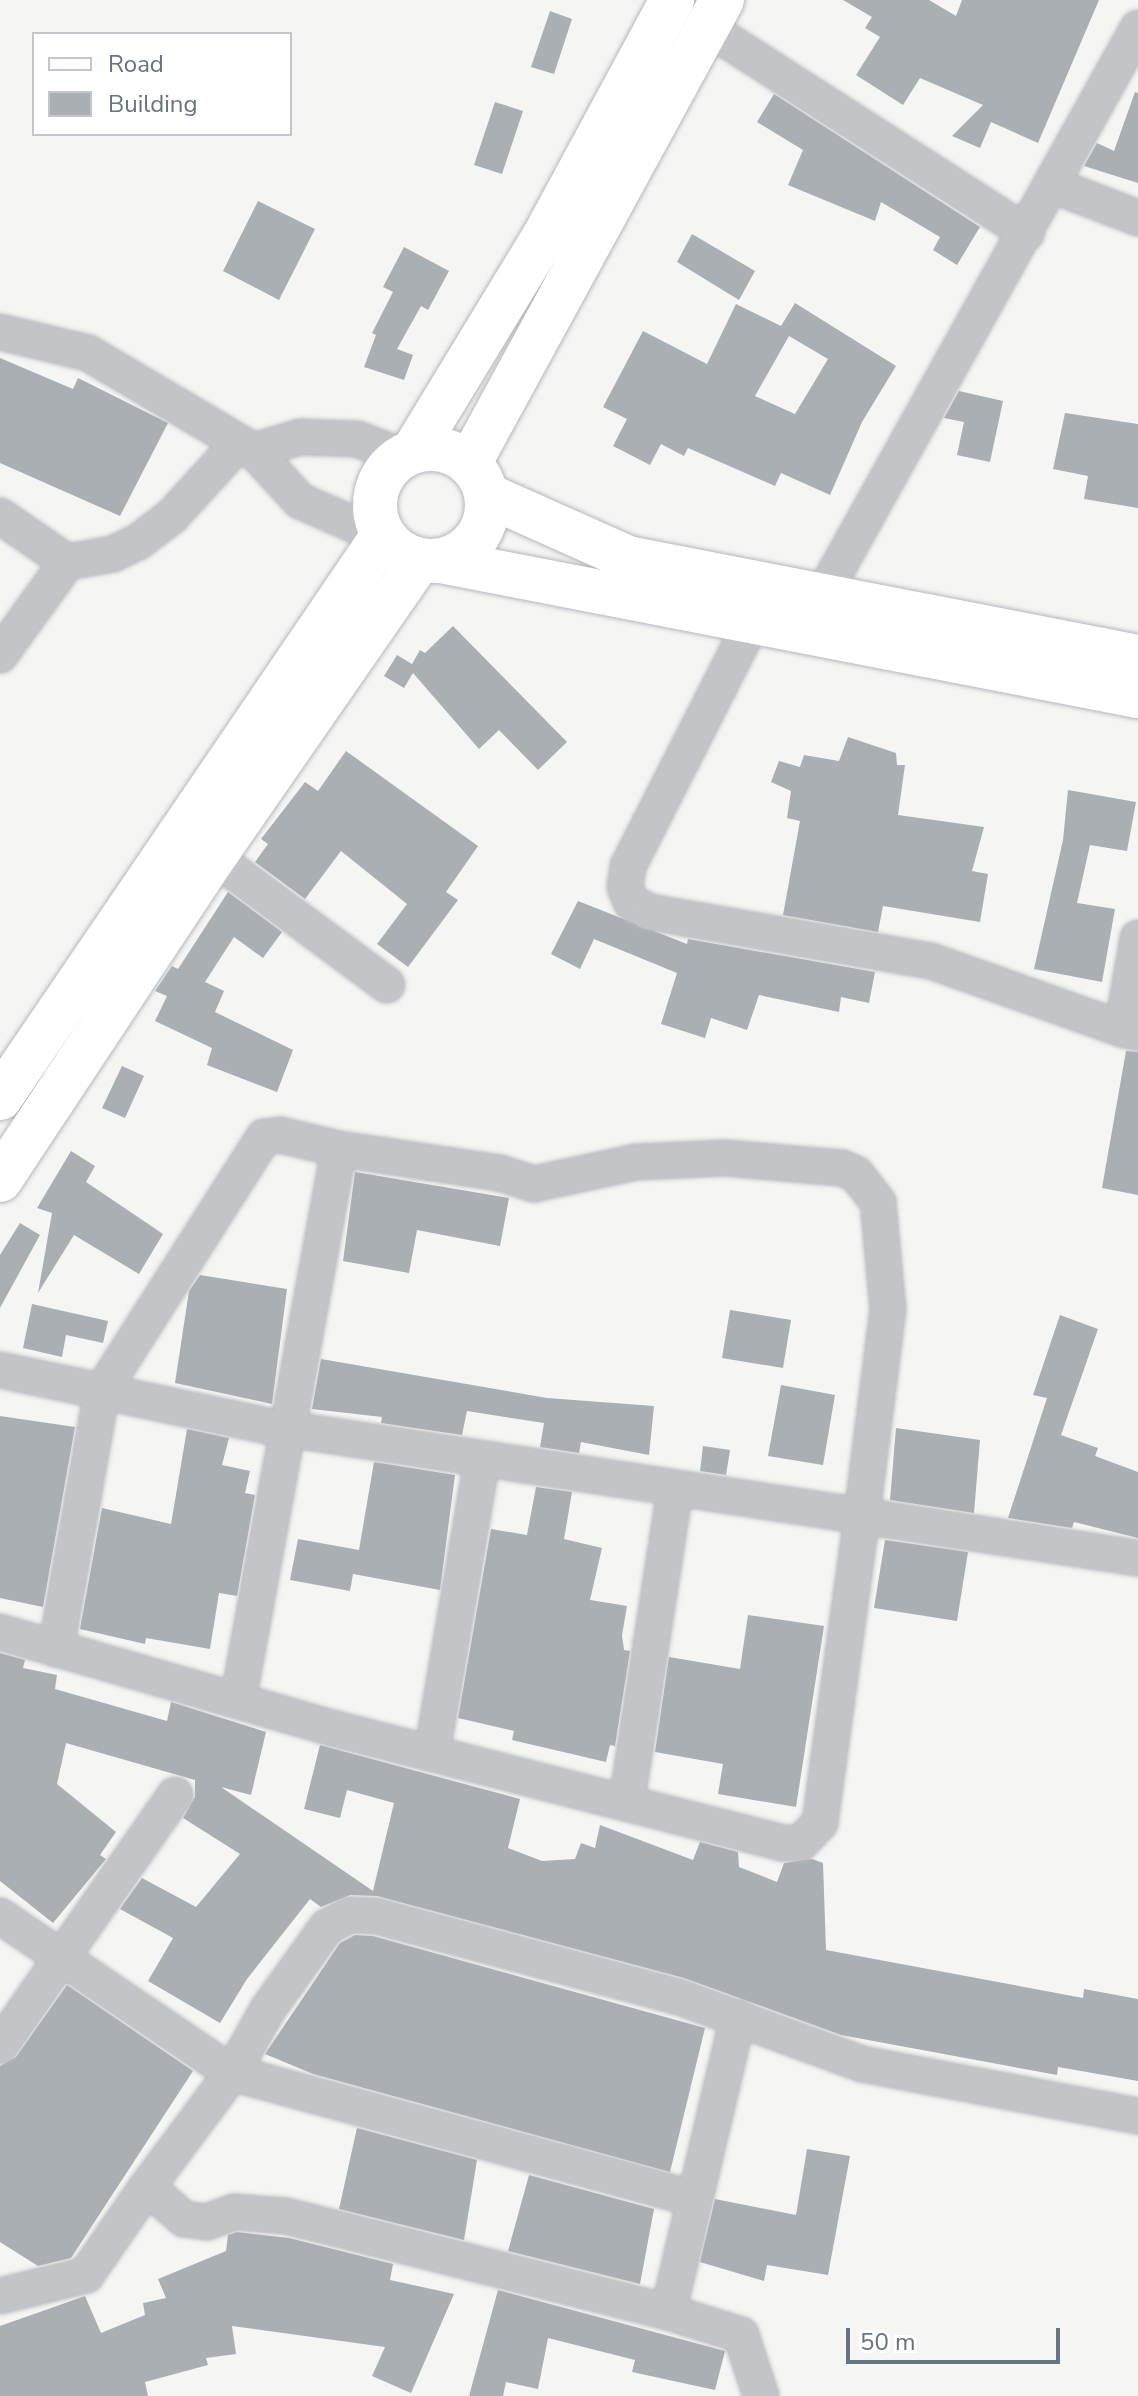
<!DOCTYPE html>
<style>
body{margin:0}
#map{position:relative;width:1138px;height:2396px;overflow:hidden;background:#f5f5f3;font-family:"Nunito Sans",sans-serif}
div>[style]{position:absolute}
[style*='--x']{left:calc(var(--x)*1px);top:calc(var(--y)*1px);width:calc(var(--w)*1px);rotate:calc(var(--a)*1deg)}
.building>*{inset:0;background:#aaafb4}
.roads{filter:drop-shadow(0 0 2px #b4b8bc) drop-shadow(0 0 2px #b4b8bc)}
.street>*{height:34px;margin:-17px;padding:0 17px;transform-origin:17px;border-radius:17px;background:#c2c4c7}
.secondary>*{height:44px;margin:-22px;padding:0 22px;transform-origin:22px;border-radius:22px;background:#fff}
.secondary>.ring{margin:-22px;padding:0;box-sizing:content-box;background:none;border:44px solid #fff;border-radius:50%}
span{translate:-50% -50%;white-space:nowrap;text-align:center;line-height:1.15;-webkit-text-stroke:8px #fff;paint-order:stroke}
.legend{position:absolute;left:32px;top:32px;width:260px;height:104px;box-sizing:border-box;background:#fff;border:2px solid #c3c7cc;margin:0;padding:10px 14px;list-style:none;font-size:24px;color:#687380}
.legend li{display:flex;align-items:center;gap:16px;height:40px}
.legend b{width:40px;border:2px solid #c3c7cc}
.scale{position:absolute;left:846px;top:2328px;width:214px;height:36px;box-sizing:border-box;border:4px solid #687380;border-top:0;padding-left:10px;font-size:24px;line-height:28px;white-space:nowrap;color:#687380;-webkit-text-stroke:6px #fff;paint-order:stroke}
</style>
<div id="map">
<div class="building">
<i style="clip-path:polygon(843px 0,929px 0,956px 16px,962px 0,1099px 0,1038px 143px,991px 122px,980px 148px,952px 136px,983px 105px,920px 78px,903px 105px,856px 75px,880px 37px,865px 28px,872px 17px)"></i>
<i style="clip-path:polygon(550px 11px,572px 19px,554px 74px,531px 67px)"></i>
<i style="clip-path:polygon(1135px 92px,1138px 93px,1138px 183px,1084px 166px,1097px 143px,1114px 151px)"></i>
<i style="clip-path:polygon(774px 94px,980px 227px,957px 265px,933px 250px,940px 237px,881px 202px,875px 221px,788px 185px,803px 150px,757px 122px)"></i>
<i style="clip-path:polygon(495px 102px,523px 111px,502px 174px,474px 165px)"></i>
<i style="clip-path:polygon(258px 201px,315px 229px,279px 300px,223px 271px)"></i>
<i style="clip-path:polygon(692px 234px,755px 271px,739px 300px,677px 262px)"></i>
<i style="clip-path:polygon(404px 247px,449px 271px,428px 310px,421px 306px,397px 349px,413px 355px,404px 380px,364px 367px,376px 335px,372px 333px,393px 292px,383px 287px)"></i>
<i style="clip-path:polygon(evenodd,795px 303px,896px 366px,862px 422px,830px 495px,781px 473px,775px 486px,688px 448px,684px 456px,661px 444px,650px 465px,613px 446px,627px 419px,603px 407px,643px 331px,707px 364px,736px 304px,781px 326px,795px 303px,789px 336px,828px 359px,795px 414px,755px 396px,789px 336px)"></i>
<i style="clip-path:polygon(0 358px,73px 389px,78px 378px,168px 423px,120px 516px,0 463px)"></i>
<i style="clip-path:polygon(959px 391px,1003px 401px,990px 462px,957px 455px,964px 422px,944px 418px)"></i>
<i style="clip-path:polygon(1065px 413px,1138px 424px,1138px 508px,1084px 499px,1088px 476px,1053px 469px)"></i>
<i style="clip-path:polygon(453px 626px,567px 742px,538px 770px,499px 730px,479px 749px,413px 673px,404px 688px,384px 676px,397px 655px,412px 664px,420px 650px,425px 653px)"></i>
<i style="clip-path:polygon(848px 737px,896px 753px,897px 765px,905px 765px,898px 815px,984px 827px,972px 871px,988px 874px,980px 922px,883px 906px,878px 932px,783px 915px,800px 821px,787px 818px,791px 791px,771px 782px,779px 761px,800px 767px,804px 755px,839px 761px)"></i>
<i style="clip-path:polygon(346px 751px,478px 846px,446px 892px,458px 900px,408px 967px,377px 944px,407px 904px,341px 851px,305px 899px,255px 862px,268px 844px,261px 839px,305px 782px,318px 791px)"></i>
<i style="clip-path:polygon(1068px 790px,1136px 802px,1127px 851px,1090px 845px,1077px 903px,1115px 909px,1102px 982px,1034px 969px,1063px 840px)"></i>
<i style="clip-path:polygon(228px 892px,282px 932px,263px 958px,234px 937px,205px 982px,224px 991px,215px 1012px,293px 1050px,277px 1092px,207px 1065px,212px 1048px,155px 1021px,167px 996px,155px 991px,172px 966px,178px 969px)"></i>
<i style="clip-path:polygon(578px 901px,687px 944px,688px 939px,875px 972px,869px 1003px,841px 997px,839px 1012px,759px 995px,747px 1030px,711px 1018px,705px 1038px,661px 1024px,677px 973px,594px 939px,580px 969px,551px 954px)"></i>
<i style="clip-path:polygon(1126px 1051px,1138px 1052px,1138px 1195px,1102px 1188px)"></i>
<i style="clip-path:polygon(122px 1066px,144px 1076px,125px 1118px,102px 1108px)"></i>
<i style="clip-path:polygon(71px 1151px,95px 1166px,86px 1182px,163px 1234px,139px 1274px,74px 1235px,38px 1293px,52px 1213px,37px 1208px)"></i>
<i style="clip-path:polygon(355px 1172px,509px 1198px,500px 1246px,417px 1230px,409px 1273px,343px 1261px)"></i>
<i style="clip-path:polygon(20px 1223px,40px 1235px,0 1308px,0 1255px)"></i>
<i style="clip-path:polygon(200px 1275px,287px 1289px,272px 1404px,175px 1383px,189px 1291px)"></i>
<i style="clip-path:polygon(32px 1304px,108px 1321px,103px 1343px,66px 1335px,62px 1357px,23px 1348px)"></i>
<i style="clip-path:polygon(730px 1310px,791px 1320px,783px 1368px,722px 1358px)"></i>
<i style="clip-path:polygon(1060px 1315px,1098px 1329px,1061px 1435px,1098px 1448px,1095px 1456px,1138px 1472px,1138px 1538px,1074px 1522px,1072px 1528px,1008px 1518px,1047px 1398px,1033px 1395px)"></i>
<i style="clip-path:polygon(321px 1359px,547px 1398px,654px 1406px,649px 1455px,581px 1442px,579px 1453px,540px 1447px,544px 1423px,467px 1411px,462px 1435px,381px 1423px,382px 1417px,312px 1409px)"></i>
<i style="clip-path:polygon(781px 1385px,835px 1395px,823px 1465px,768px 1456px)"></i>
<i style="clip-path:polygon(0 1416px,75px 1427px,43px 1607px,0 1598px)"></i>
<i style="clip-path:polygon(896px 1428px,980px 1440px,974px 1513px,890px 1500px)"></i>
<i style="clip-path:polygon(187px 1429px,229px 1438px,222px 1465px,250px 1471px,245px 1493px,255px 1495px,237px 1596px,219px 1593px,210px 1649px,146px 1638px,145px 1644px,80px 1629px,102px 1508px,171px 1524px)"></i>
<i style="clip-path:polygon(703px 1446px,730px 1450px,726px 1475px,700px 1471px)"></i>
<i style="clip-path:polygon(374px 1462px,455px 1475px,440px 1590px,353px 1574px,350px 1591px,290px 1580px,298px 1539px,359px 1550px)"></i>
<i style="clip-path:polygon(536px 1487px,572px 1492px,564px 1539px,602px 1548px,590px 1600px,627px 1606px,622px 1635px,624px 1650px,630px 1651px,615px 1746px,610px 1745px,606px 1762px,512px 1740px,514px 1731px,458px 1718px,491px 1529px,527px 1535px)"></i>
<i style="clip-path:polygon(885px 1540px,968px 1552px,957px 1621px,874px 1608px)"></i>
<i style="clip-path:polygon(748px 1615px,824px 1626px,796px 1807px,718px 1794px,723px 1764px,655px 1752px,669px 1657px,740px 1669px)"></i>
<i style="clip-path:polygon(0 1653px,25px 1660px,23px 1668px,57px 1675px,55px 1689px,167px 1721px,171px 1702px,266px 1732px,251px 1795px,221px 1787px,373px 1891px,394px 1803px,347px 1790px,340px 1818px,304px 1809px,320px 1745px,520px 1799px,508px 1848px,542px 1861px,575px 1859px,581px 1843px,595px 1848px,600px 1825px,693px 1860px,700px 1842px,738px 1852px,739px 1867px,777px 1882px,784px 1863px,812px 1859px,823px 1863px,826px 1950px,1083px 1998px,1084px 1989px,1138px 1999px,1138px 2081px,1058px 2067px,1057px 2075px,841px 2035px,684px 1978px,377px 1896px,350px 1895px,321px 1907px,310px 1899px,247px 1979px,220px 2023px,148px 1981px,173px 1938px,120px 1909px,142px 1878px,196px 1907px,240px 1854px,183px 1818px,195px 1797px,195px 1780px,66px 1743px,57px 1784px,116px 1832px,100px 1855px,106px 1859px,53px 1923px,0 1881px)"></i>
<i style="clip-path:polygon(355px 1935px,373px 1936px,705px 2028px,670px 2172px,313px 2074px,265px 2054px,340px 1943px)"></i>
<i style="clip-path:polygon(67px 1985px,193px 2071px,71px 2258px,38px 2266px,0 2242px,0 2066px,16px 2057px)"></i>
<i style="clip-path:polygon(357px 2128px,477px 2160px,464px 2240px,339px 2209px)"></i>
<i style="clip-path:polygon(807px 2149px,850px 2156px,828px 2275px,767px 2265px,764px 2281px,700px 2262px,715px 2199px,796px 2215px)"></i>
<i style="clip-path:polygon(529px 2175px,654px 2209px,640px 2284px,508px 2251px)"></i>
<i style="clip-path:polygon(237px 2232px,289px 2238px,393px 2264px,390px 2280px,454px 2294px,411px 2393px,372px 2376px,385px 2347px,232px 2326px,236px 2354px,206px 2358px,208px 2365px,145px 2382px,148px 2396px,0 2396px,0 2326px,85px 2296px,101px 2333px,145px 2315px,143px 2303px,166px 2298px,158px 2279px,226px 2251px,228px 2235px)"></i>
<i style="clip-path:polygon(498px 2290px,725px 2351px,715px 2390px,632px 2372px,635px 2360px,548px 2338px,538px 2389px,506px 2382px,503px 2396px,469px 2396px)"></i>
</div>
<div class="roads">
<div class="street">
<i style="--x:706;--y:27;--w:381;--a:32.7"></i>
<i style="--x:1052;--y:185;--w:92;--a:21"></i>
<i style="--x:0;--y:332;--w:90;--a:13.4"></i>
<i style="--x:88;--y:353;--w:193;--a:30.6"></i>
<i style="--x:254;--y:451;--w:68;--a:47.4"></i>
<i style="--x:300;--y:501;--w:90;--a:23.7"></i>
<i style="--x:254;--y:451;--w:48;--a:-16.9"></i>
<i style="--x:300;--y:437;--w:57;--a:2"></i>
<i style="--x:357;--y:439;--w:48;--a:20.7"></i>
<i style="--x:0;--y:516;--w:81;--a:34.5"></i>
<i style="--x:821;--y:598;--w:652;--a:-60.92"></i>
<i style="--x:751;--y:624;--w:271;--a:116.9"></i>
<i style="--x:628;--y:866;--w:21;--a:98"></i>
<i style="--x:625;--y:887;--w:16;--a:68"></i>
<i style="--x:631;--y:902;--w:21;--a:29"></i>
<i style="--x:649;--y:912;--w:286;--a:9.9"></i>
<i style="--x:931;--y:961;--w:203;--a:19.6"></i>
<i style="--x:0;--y:655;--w:115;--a:-54.2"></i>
<i style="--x:67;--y:562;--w:47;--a:-9.9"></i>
<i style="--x:113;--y:554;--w:28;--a:-26"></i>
<i style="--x:138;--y:542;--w:43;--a:-37.4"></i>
<i style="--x:172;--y:516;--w:99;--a:-47.5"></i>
<i style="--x:214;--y:857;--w:215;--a:36.5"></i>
<i style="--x:1138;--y:938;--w:92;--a:100"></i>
<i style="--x:1122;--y:1029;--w:16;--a:14"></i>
<i style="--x:339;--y:1149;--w:163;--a:8.5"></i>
<i style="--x:500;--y:1173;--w:36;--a:18"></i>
<i style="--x:534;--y:1184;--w:105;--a:-12.1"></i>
<i style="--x:637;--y:1162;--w:88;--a:-2.6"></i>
<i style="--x:725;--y:1158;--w:117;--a:4.9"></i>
<i style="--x:842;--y:1168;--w:15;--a:23"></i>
<i style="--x:856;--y:1174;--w:36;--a:52"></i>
<i style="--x:878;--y:1202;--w:107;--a:84.7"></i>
<i style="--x:888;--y:1309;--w:209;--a:97.2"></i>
<i style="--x:862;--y:1516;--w:279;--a:8.7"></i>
<i style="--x:0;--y:1370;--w:280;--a:11.8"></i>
<i style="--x:274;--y:1427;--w:595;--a:8.61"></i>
<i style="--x:862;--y:1516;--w:310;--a:97.8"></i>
<i style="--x:820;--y:1823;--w:28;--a:134"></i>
<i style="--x:801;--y:1843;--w:18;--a:180"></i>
<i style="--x:783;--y:1843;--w:465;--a:-165.7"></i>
<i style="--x:332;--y:1728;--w:346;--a:-163.9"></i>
<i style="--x:56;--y:1649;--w:262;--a:-79.9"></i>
<i style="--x:102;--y:1391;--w:301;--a:-57.5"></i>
<i style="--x:264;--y:1137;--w:16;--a:-7"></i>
<i style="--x:280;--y:1135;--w:61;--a:13.3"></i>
<i style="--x:339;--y:1149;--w:561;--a:100.37"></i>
<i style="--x:432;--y:1753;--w:297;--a:-80.3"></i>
<i style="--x:627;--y:1800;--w:314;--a:-81.2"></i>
<i style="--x:0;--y:1916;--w:280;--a:34.1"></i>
<i style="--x:232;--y:2073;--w:73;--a:-60.6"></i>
<i style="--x:268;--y:2009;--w:101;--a:-54.3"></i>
<i style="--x:327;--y:1927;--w:26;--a:-28"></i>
<i style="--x:350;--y:1915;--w:26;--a:2"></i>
<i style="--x:376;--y:1916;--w:314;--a:15"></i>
<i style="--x:679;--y:1997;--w:195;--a:20.1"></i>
<i style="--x:862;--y:2064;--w:281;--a:10.7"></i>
<i style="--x:738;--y:2017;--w:303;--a:103.3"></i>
<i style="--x:668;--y:2312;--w:77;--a:17.5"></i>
<i style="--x:741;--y:2335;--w:64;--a:71.8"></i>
<i style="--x:0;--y:2046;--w:306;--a:-55.1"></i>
<i style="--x:0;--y:2296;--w:89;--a:-13.7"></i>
<i style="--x:86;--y:2275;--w:107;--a:-55.3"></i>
<i style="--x:668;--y:2312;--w:395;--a:-165.9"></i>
<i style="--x:285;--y:2216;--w:51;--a:-175.5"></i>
<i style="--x:234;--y:2212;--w:29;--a:160"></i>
<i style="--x:207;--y:2222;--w:23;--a:-173"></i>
<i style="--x:184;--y:2219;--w:49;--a:-139.1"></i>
<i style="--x:147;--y:2187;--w:142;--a:-53.3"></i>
<i style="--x:232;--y:2073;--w:476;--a:15.2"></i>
</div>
<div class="secondary">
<i style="--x:416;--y:447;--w:248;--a:-58.7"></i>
<i style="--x:545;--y:235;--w:267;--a:-61.6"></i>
<i class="ring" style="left:375px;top:449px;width:68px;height:68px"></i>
<i style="--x:470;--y:462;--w:526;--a:-61.39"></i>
<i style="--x:489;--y:496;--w:152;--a:24"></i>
<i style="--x:628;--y:558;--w:520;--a:10.99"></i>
<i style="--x:440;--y:561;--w:711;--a:10.95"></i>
<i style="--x:0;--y:1098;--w:679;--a:-55.75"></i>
<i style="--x:0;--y:1180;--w:387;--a:-56.5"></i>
<i style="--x:214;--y:857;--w:361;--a:-55.3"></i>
</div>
</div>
<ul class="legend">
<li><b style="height:10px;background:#fff"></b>Road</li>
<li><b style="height:22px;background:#aaafb4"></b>Building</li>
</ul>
<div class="scale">50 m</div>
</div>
